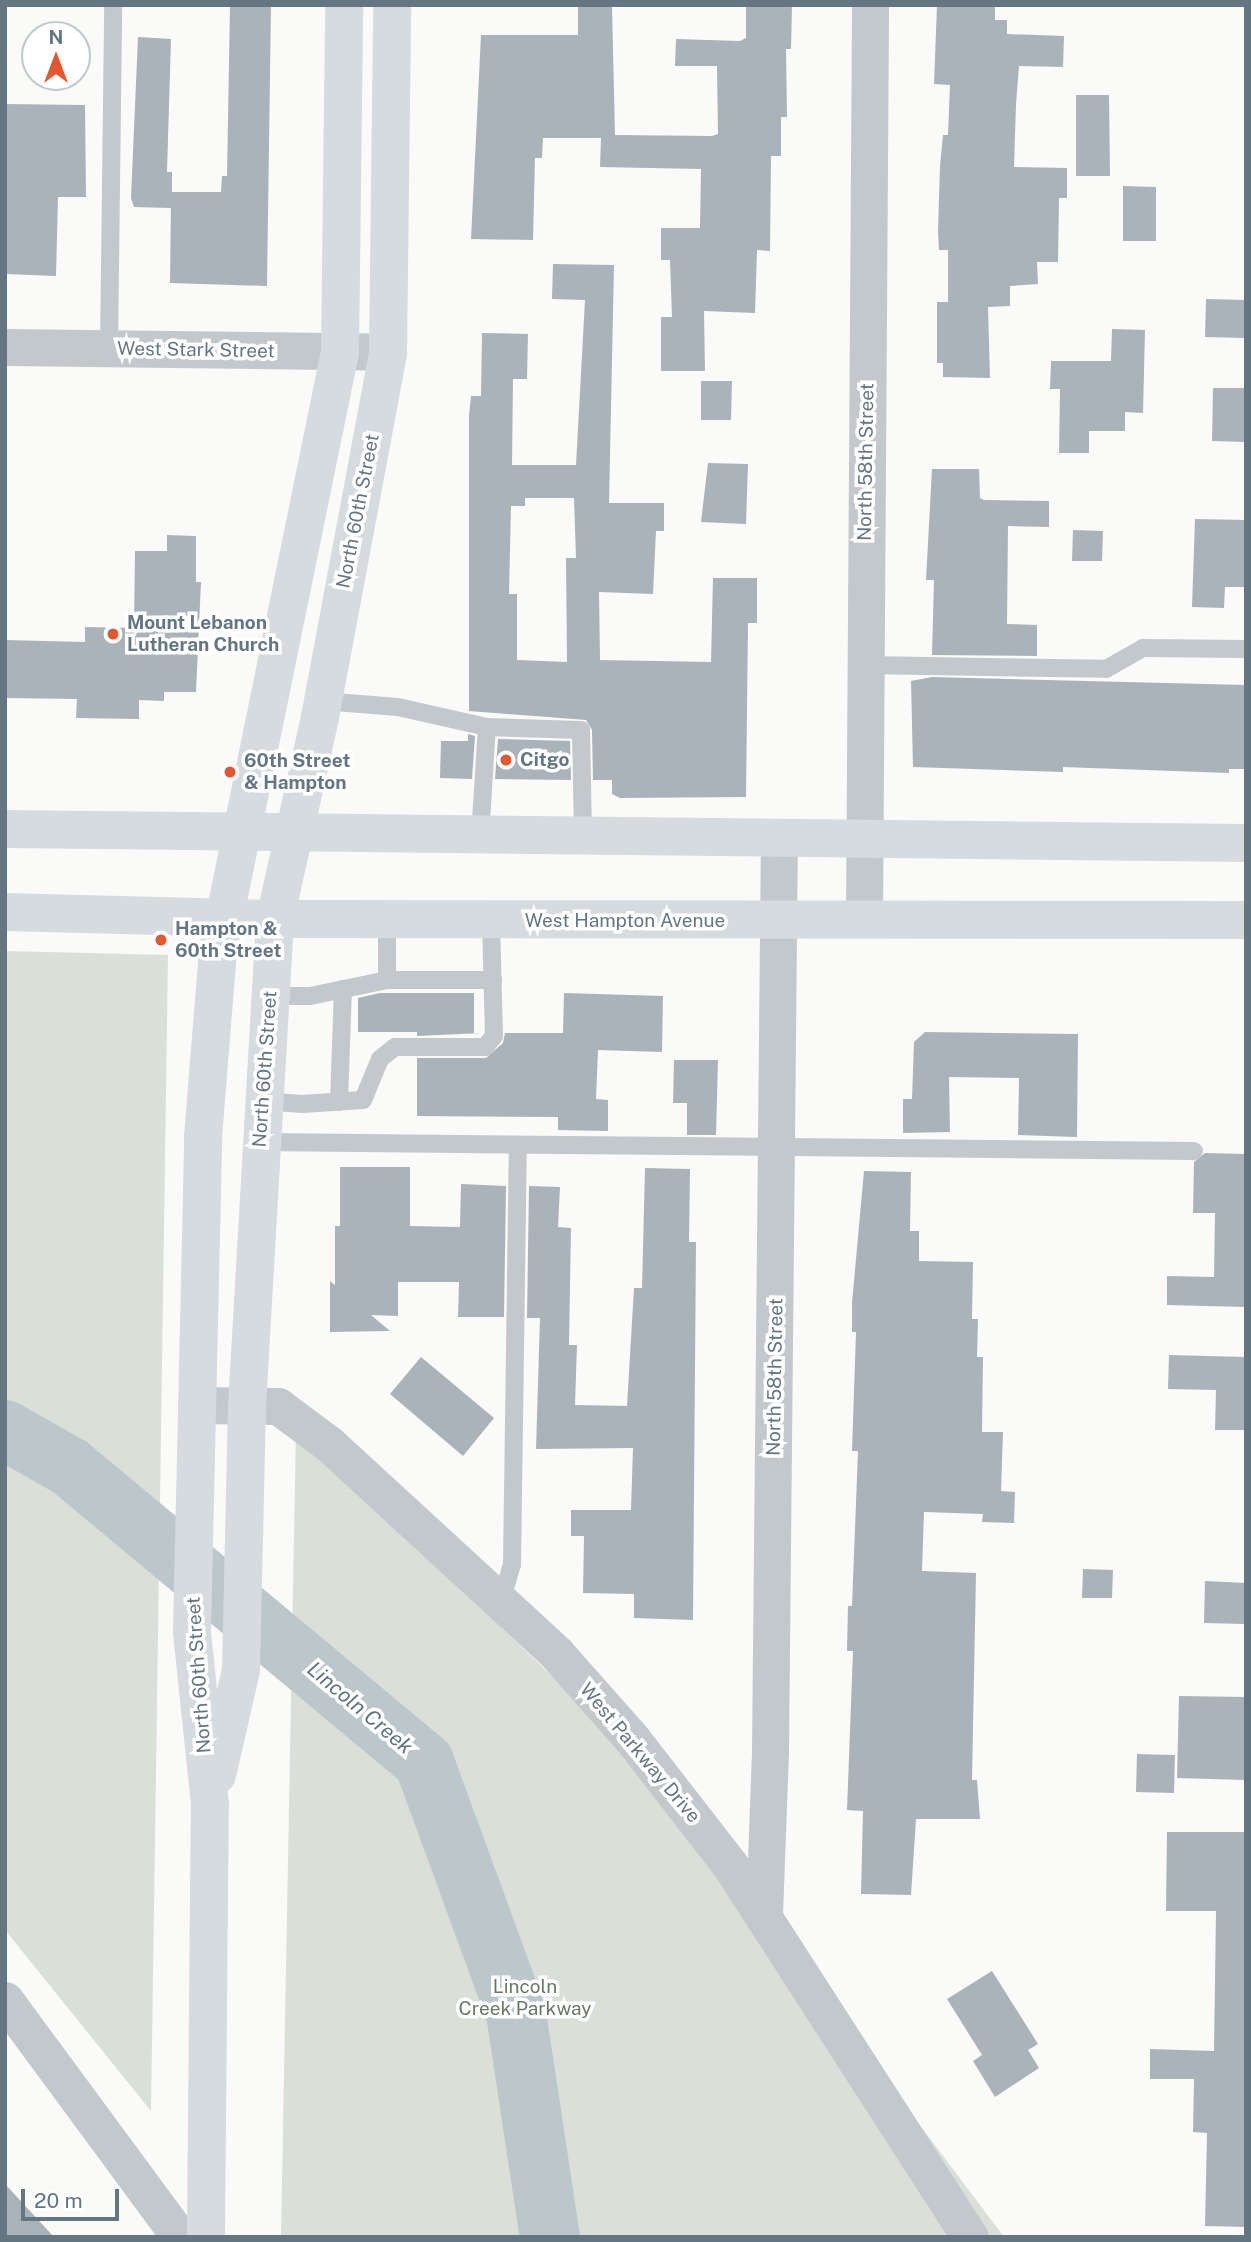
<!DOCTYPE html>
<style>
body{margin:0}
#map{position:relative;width:1251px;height:2242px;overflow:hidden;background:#fafaf8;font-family:"Public Sans",sans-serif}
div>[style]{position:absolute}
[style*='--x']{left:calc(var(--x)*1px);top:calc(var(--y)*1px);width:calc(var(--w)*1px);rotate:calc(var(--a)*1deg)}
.green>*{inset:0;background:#dadfd7}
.river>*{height:60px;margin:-30px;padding:0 30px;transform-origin:30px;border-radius:30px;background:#bbc7cb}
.building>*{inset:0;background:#aab3b9}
.lane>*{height:18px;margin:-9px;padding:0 9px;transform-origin:9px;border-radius:9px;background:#c3c8cc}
.street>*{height:37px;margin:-18.5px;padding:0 18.5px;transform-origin:18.5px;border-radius:18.5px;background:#c3c8cc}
.secondary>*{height:38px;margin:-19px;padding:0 19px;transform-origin:19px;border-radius:19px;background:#d6dbdf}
.dots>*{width:19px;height:19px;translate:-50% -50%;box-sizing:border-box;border:4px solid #fff;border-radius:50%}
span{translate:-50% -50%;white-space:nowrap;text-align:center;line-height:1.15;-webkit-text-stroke:7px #fff;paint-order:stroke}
.street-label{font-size:19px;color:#657683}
.poi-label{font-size:19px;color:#657683;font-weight:700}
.left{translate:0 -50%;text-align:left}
.park-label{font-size:19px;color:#687a64}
.water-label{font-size:21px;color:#60757c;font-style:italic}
.frame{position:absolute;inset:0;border:7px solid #657683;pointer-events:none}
.north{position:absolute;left:21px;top:21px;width:70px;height:70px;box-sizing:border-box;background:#fff;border:2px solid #c1c8cd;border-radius:50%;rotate:0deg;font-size:19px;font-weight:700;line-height:28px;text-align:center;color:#657683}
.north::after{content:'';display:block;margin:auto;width:24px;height:32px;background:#e4572e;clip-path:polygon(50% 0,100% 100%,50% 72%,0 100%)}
.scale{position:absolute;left:21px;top:2189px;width:98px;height:32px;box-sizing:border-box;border:4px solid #657683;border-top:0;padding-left:9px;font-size:21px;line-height:24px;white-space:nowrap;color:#657683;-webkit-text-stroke:5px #fff;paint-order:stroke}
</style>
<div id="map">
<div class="green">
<i style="clip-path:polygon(5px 951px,168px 955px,151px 2111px,5px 1930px)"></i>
<i style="clip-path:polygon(296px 1430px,661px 1781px,1004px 2237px,281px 2237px)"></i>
</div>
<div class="river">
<i style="--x:5;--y:1430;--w:75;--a:29.6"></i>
<i style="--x:70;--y:1467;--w:461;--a:39.8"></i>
<i style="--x:424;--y:1762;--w:267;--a:69.9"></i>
<i style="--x:516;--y:2013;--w:227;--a:81.4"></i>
</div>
<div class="building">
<i style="clip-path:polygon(230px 5px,271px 5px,267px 286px,170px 283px,171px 199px,171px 208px,134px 207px,131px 198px,138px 37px,171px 39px,167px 172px,172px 172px,172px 192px,221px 192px,222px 176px,227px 176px)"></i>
<i style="clip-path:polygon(746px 5px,792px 6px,791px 49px,786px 49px,787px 117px,781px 117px,781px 156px,771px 156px,770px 251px,757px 250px,755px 313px,704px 311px,705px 371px,661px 371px,661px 317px,672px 317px,670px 260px,661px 260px,661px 228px,700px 228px,701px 169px,600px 167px,601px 138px,543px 138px,542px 158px,535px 158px,533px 240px,471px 239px,481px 35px,578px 35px,578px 6px,612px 6px,615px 135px,712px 136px,718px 134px,717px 66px,675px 66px,676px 39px,740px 41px,746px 38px)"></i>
<i style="clip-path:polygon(937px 5px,995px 5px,995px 20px,1007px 20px,1007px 34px,1064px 36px,1063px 67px,1019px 66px,1016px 104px,1014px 167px,1067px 168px,1067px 198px,1059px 198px,1058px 262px,1037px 262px,1038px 284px,1010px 286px,1010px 306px,988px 307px,990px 378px,943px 377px,943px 363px,937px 363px,937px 302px,948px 302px,948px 250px,939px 250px,938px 231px,940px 166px,943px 135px,948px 135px,950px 85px,934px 84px)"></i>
<i style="clip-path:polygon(1076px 95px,1109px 95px,1110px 176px,1076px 176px)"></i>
<i style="clip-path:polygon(5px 104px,85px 105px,86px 197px,58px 197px,56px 276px,5px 274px)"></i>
<i style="clip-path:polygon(1123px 186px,1156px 187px,1156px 241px,1123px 241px)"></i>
<i style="clip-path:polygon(evenodd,553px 264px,614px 265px,609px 503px,664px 503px,664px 531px,656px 531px,653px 594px,599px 592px,600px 660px,711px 662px,713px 578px,757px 578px,757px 623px,748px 623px,746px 797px,620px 798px,612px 794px,612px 780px,593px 780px,592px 730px,586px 720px,469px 711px,469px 416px,471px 396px,481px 396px,482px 333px,528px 334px,527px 379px,513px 379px,512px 465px,576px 465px,585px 300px,552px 299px,553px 264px,525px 498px,574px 498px,576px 558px,566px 558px,567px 662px,517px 660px,517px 594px,509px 594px,511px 506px,525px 506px,525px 498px)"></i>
<i style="clip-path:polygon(1206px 299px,1246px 300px,1246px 338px,1205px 337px)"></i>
<i style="clip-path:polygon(1112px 329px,1145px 330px,1143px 413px,1125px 412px,1125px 431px,1089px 431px,1089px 453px,1059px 453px,1060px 389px,1050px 389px,1051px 361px,1111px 361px)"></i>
<i style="clip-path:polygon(701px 381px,732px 381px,731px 420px,701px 420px)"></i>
<i style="clip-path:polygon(1213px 388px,1246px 388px,1246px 442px,1212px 441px)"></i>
<i style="clip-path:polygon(708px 463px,748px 464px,746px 524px,701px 522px)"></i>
<i style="clip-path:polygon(932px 469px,979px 469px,980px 498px,984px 500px,1049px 501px,1049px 527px,1008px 526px,1007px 624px,1037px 625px,1037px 656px,932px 655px,934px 580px,926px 580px)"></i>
<i style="clip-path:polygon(1195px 519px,1246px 520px,1246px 587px,1225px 587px,1224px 608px,1192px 607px)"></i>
<i style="clip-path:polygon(1073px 530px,1103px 531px,1102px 561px,1072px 561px)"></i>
<i style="clip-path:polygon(167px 535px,196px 536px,196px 582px,201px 582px,196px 692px,164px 692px,164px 701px,139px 700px,139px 719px,76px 718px,77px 699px,5px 698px,5px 640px,85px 642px,85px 627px,134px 628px,135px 551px,167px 551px)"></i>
<i style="clip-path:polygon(932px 677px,1246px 685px,1246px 769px,1229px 769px,1229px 773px,1063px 767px,1063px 772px,913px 767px,911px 681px)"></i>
<i style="clip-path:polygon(468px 734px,475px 736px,472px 779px,440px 778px,441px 741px,468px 741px)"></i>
<i style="clip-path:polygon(498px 739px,570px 741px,571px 780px,495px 779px)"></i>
<i style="clip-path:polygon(380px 993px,474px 993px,474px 1033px,482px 1033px,417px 1036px,417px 1032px,358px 1032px,358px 998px)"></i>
<i style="clip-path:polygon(564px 993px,663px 996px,662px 1052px,598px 1050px,596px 1099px,608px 1100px,608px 1131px,558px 1130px,558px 1117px,417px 1116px,417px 1058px,486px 1058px,503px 1043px,505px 1033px,563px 1033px)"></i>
<i style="clip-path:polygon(925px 1032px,1078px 1034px,1077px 1137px,1018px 1135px,1019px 1078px,949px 1077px,950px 1132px,903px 1133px,903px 1099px,912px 1099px,914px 1042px)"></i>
<i style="clip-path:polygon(674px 1060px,718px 1060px,716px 1135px,687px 1135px,687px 1103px,673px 1103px)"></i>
<i style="clip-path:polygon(1205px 1153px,1246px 1154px,1246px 1307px,1167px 1305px,1167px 1276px,1214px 1277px,1215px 1213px,1193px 1213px,1194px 1162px)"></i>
<i style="clip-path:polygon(340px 1167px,410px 1167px,410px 1226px,460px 1227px,461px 1184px,506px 1186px,504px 1317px,458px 1317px,459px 1282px,398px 1282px,398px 1316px,371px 1315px,390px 1331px,330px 1332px,330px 1281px,335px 1285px,335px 1226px,340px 1226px)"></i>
<i style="clip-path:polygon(645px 1168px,690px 1169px,689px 1242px,696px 1242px,693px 1620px,634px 1618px,634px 1594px,583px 1593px,584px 1536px,571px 1536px,571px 1510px,631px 1510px,633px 1448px,536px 1449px,540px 1318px,527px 1318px,529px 1186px,560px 1187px,558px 1227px,571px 1228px,569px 1345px,577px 1345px,575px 1405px,627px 1406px,634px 1288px,642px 1288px)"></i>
<i style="clip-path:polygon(864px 1171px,911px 1172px,910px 1231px,919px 1231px,919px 1261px,973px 1262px,972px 1319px,978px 1319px,977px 1357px,983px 1357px,982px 1432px,1003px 1432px,1001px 1491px,1015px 1492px,1014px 1523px,982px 1522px,983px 1514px,924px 1512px,922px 1571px,976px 1573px,972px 1780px,977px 1780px,980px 1819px,916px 1819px,911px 1895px,861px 1894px,863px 1811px,847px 1810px,853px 1651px,847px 1651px,848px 1606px,852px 1606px,858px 1451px,852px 1451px,856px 1332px,852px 1332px,852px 1303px)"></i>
<i style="clip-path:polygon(1169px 1355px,1246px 1357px,1246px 1430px,1215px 1430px,1216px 1390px,1168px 1389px)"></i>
<i style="clip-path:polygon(421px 1357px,494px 1418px,463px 1456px,390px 1394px)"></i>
<i style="clip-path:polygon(1083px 1569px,1113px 1570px,1112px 1598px,1082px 1598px)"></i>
<i style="clip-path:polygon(1205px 1581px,1246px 1583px,1246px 1624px,1204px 1623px)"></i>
<i style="clip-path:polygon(1179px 1696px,1246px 1697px,1246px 1780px,1177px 1778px)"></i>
<i style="clip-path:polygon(1137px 1754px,1175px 1755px,1174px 1793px,1136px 1792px)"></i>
<i style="clip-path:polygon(1167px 1832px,1246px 1832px,1246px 2227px,1205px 2226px,1207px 2133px,1193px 2132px,1194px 2079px,1150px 2079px,1150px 2049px,1214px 2051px,1216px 1911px,1166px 1911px)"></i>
<i style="clip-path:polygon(992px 1971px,1038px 2044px,1028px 2050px,1039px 2068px,995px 2097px,973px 2061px,982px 2055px,947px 1999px)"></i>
<i style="clip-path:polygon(5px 2184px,54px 2237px,5px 2237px)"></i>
</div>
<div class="lane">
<i style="--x:109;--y:349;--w:344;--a:-89.3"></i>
<i style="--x:864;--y:665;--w:242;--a:0.9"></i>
<i style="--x:1106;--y:669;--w:43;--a:-29.6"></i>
<i style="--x:1143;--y:648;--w:103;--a:0.6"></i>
<i style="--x:323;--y:701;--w:75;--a:4.6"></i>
<i style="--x:398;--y:707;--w:91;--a:12.7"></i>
<i style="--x:487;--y:727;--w:94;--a:1.8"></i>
<i style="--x:581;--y:730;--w:107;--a:88.9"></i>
<i style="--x:480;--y:837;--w:110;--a:-86.4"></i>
<i style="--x:387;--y:920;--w:60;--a:90"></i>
<i style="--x:387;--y:980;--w:106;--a:0"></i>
<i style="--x:270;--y:996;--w:40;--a:0"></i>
<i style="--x:310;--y:996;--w:79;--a:-11.7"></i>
<i style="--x:262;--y:1101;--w:40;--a:4.3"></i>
<i style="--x:302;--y:1104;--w:61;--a:-3.8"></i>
<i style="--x:363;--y:1100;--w:44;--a:-67.5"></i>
<i style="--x:380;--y:1059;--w:19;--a:-39"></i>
<i style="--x:395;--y:1047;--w:90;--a:0"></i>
<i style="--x:485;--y:1047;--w:14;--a:-51"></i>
<i style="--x:494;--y:1036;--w:116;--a:-91.5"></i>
<i style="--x:339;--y:1102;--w:113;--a:-88"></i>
<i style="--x:259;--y:1142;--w:935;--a:0.55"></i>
<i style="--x:502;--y:1599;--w:35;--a:-74"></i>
<i style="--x:512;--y:1565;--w:420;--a:-89.2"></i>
</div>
<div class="street">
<i style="--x:5;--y:347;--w:383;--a:0.7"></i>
<i style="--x:864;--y:918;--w:913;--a:-89.62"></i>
<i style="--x:196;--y:1405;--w:82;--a:0.7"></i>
<i style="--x:278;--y:1406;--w:64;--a:36.7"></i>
<i style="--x:329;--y:1444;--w:310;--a:42.6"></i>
<i style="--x:557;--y:1654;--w:115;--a:48.5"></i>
<i style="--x:633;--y:1740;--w:158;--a:52.2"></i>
<i style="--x:730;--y:1865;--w:443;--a:57.2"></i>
<i style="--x:764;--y:1915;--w:163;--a:-87.9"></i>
<i style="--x:770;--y:1752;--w:914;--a:-89.44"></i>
<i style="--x:5;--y:2000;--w:295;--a:53.6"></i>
</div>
<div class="secondary">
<i style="--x:5;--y:829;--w:1241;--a:0.65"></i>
<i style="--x:5;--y:912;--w:270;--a:1.5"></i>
<i style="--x:275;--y:919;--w:971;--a:0.06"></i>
<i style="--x:217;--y:1775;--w:108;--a:-77.1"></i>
<i style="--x:241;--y:1670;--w:264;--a:-88.7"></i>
<i style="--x:247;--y:1406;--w:488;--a:-86.7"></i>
<i style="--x:275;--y:919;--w:207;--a:-77.4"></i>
<i style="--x:320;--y:717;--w:371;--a:-79.4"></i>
<i style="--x:388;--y:352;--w:347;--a:-89.3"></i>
<i style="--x:206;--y:2237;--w:433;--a:-89.5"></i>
<i style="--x:210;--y:1804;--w:173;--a:-96"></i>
<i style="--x:192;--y:1632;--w:495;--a:-88.7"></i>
<i style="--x:203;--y:1137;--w:189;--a:-85.4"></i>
<i style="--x:218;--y:949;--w:609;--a:-78.45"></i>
<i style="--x:340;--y:352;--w:347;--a:-89.3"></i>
</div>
<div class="dots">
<i style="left:113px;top:634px;background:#e4572e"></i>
<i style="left:506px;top:760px;background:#e4572e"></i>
<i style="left:230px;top:772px;background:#e4572e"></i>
<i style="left:161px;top:940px;background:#e4572e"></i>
</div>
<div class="street-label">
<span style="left:196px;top:350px;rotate:1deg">West Stark Street</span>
<span style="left:866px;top:462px;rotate:-89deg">North 58th Street</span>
<span style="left:358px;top:511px;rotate:-79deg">North 60th Street</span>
<span style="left:625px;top:921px">West Hampton Avenue</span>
<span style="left:265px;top:1069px;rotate:-86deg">North 60th Street</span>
<span style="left:775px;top:1377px;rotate:-89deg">North 58th Street</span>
<span style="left:199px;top:1675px;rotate:-94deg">North 60th Street</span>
<span style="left:640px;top:1753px;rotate:50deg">West Parkway Drive</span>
</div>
<div class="poi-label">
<span class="left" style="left:127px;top:634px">Mount Lebanon<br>Lutheran Church</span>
<span class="left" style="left:520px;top:760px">Citgo</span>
<span class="left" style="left:244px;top:772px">60th Street<br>&amp; Hampton</span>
<span class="left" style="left:175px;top:940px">Hampton &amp;<br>60th Street</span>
</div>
<div class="park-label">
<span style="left:525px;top:1998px">Lincoln<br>Creek Parkway</span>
</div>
<div class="water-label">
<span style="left:360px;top:1708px;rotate:40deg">Lincoln Creek</span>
</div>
<div class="frame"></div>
<div class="north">N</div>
<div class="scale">20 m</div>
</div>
